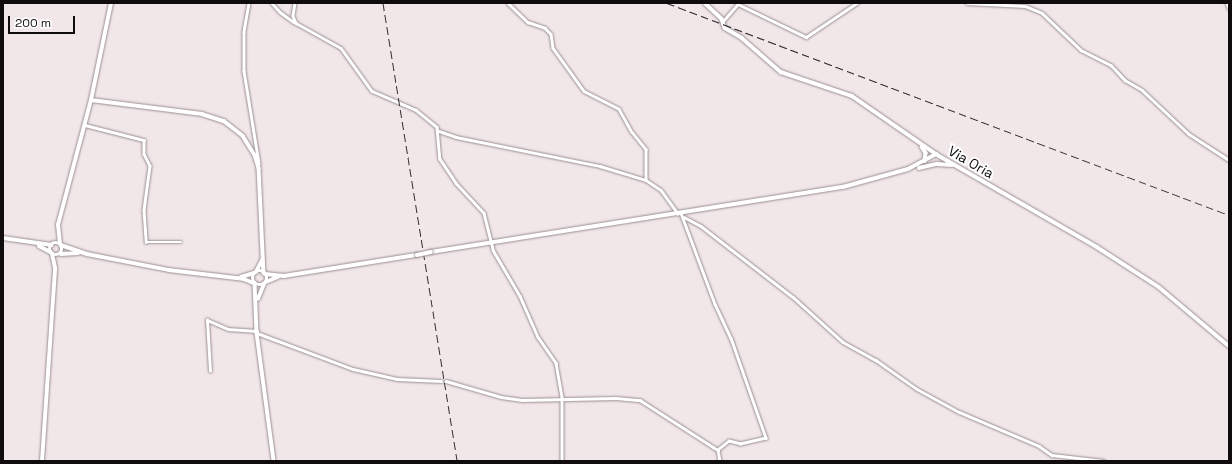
<!DOCTYPE html>
<style>
body{margin:0}
#map{position:relative;width:1232px;height:464px;overflow:hidden;background:#f1e6e8;font-family:"Space Grotesk",sans-serif}
div>[style]{position:absolute}
[style*='--x']{left:calc(var(--x)*1px);top:calc(var(--y)*1px);width:calc(var(--w)*1px);rotate:calc(var(--a)*1deg)}
.roads{filter:drop-shadow(0 0 1px #9a8f91) drop-shadow(0 0 1px #9a8f91)}
.street>*{height:2.5px;margin:-1.25px;padding:0 1.25px;transform-origin:1.25px;border-radius:1.25px;background:#fff}
.secondary>*{height:3.5px;margin:-1.75px;padding:0 1.75px;transform-origin:1.75px;border-radius:1.75px;background:#fff}
.secondary>.ring{margin:-1.75px;padding:0;box-sizing:content-box;background:none;border:3.5px solid #fff;border-radius:50%}
.rail>*{height:1px;margin-top:-0.5px;transform-origin:0;background:repeating-linear-gradient(90deg,#302b2d 0 8px,transparent 0 12px)}
.bridges{filter:drop-shadow(0 0 1px #9a8f91) drop-shadow(0 0 1px #9a8f91)}
.secondary-bridge>*{height:3.5px;margin:-1.75px;padding:0 1.75px;transform-origin:1.75px;border-radius:1.75px;background:#fff}
span{translate:-50% -50%;white-space:nowrap;text-align:center;line-height:1.15;-webkit-text-stroke:4px #fff;paint-order:stroke}
.street-label{font-size:14px;color:#100c0d}
.frame{position:absolute;inset:0;border:4px solid #100c0d;pointer-events:none}
.scale{position:absolute;left:8px;top:16px;width:67px;height:18px;box-sizing:border-box;border:2px solid #100c0d;border-top:0;padding-left:5px;font-size:12px;line-height:14px;white-space:nowrap;color:#100c0d;-webkit-text-stroke:3px #fff;paint-order:stroke}
</style>
<div id="map">
<div class="roads">
<div class="street">
<i style="--x:249;--y:3;--w:29;--a:100"></i>
<i style="--x:244;--y:32;--w:39;--a:90"></i>
<i style="--x:244;--y:71;--w:94;--a:80.8"></i>
<i style="--x:272;--y:3;--w:12;--a:48"></i>
<i style="--x:280;--y:12;--w:17;--a:36"></i>
<i style="--x:295;--y:3;--w:13;--a:99"></i>
<i style="--x:293;--y:16;--w:8;--a:67"></i>
<i style="--x:296;--y:23;--w:51;--a:29.1"></i>
<i style="--x:341;--y:48;--w:53;--a:54.2"></i>
<i style="--x:372;--y:91;--w:48;--a:23.4"></i>
<i style="--x:416;--y:110;--w:27;--a:39"></i>
<i style="--x:437;--y:127;--w:32;--a:85"></i>
<i style="--x:440;--y:159;--w:29;--a:56"></i>
<i style="--x:456;--y:183;--w:41;--a:47"></i>
<i style="--x:484;--y:213;--w:38;--a:76"></i>
<i style="--x:493;--y:250;--w:53;--a:59.6"></i>
<i style="--x:520;--y:296;--w:45;--a:66.3"></i>
<i style="--x:538;--y:337;--w:32;--a:55"></i>
<i style="--x:556;--y:363;--w:36;--a:80"></i>
<i style="--x:562;--y:398;--w:63;--a:90"></i>
<i style="--x:508;--y:3;--w:28;--a:44"></i>
<i style="--x:528;--y:22;--w:18;--a:19"></i>
<i style="--x:545;--y:28;--w:8;--a:45"></i>
<i style="--x:551;--y:34;--w:14;--a:82"></i>
<i style="--x:553;--y:48;--w:53;--a:54.2"></i>
<i style="--x:584;--y:91;--w:39;--a:27"></i>
<i style="--x:619;--y:109;--w:26;--a:61"></i>
<i style="--x:632;--y:132;--w:22;--a:51"></i>
<i style="--x:646;--y:149;--w:31;--a:90"></i>
<i style="--x:646;--y:180;--w:18;--a:34"></i>
<i style="--x:661;--y:190;--w:29;--a:54"></i>
<i style="--x:967;--y:3;--w:58;--a:3"></i>
<i style="--x:1025;--y:6;--w:18;--a:22"></i>
<i style="--x:1042;--y:13;--w:54;--a:43.5"></i>
<i style="--x:1081;--y:50;--w:34;--a:27"></i>
<i style="--x:1111;--y:65;--w:21;--a:47"></i>
<i style="--x:1125;--y:80;--w:20;--a:30"></i>
<i style="--x:1142;--y:90;--w:64;--a:43.1"></i>
<i style="--x:1189;--y:134;--w:48;--a:33"></i>
<i style="--x:1227;--y:3;--w:5;--a:68"></i>
<i style="--x:723;--y:21;--w:23;--a:-49"></i>
<i style="--x:738;--y:4;--w:76;--a:25.9"></i>
<i style="--x:806;--y:37;--w:61;--a:-33.7"></i>
<i style="--x:85;--y:125;--w:61;--a:14.3"></i>
<i style="--x:144;--y:140;--w:14;--a:90"></i>
<i style="--x:144;--y:154;--w:13;--a:63"></i>
<i style="--x:150;--y:166;--w:44;--a:97.8"></i>
<i style="--x:144;--y:210;--w:32;--a:86"></i>
<i style="--x:146;--y:242;--w:35;--a:0"></i>
<i style="--x:439;--y:131;--w:18;--a:19"></i>
<i style="--x:456;--y:137;--w:147;--a:11.4"></i>
<i style="--x:600;--y:166;--w:48;--a:16.9"></i>
<i style="--x:681;--y:213;--w:97;--a:69.5"></i>
<i style="--x:715;--y:304;--w:38;--a:65"></i>
<i style="--x:731;--y:338;--w:106;--a:70.7"></i>
<i style="--x:766;--y:438;--w:26;--a:167"></i>
<i style="--x:741;--y:444;--w:12;--a:-166"></i>
<i style="--x:729;--y:441;--w:14;--a:141"></i>
<i style="--x:684;--y:217;--w:19;--a:28"></i>
<i style="--x:701;--y:226;--w:116;--a:37.7"></i>
<i style="--x:793;--y:297;--w:67;--a:42"></i>
<i style="--x:843;--y:342;--w:38;--a:29"></i>
<i style="--x:876;--y:360;--w:50;--a:35.3"></i>
<i style="--x:917;--y:389;--w:48;--a:28.7"></i>
<i style="--x:959;--y:412;--w:87;--a:23"></i>
<i style="--x:1039;--y:446;--w:16;--a:35"></i>
<i style="--x:1052;--y:455;--w:52;--a:6.6"></i>
<i style="--x:257;--y:333;--w:103;--a:20.6"></i>
<i style="--x:353;--y:369;--w:45;--a:12.8"></i>
<i style="--x:397;--y:379;--w:44;--a:2.6"></i>
<i style="--x:210;--y:371;--w:51;--a:-93.4"></i>
<i style="--x:207;--y:320;--w:23;--a:23"></i>
<i style="--x:228;--y:329;--w:29;--a:4"></i>
<i style="--x:446;--y:381;--w:57;--a:16.2"></i>
<i style="--x:501;--y:397;--w:21;--a:8"></i>
<i style="--x:522;--y:400;--w:94;--a:-1.2"></i>
<i style="--x:616;--y:398;--w:24;--a:5"></i>
<i style="--x:640;--y:400;--w:87;--a:32.8"></i>
<i style="--x:713;--y:447;--w:6;--a:31"></i>
<i style="--x:718;--y:450;--w:11;--a:80"></i>
</div>
<div class="secondary">
<i style="--x:705;--y:3;--w:23;--a:43"></i>
<i style="--x:722;--y:19;--w:9;--a:72"></i>
<i style="--x:725;--y:28;--w:20;--a:30"></i>
<i style="--x:742;--y:38;--w:52;--a:41.1"></i>
<i style="--x:781;--y:72;--w:75;--a:18.7"></i>
<i style="--x:852;--y:96;--w:102;--a:34.6"></i>
<i style="--x:936;--y:154;--w:186;--a:30"></i>
<i style="--x:1097;--y:247;--w:74;--a:32.8"></i>
<i style="--x:1159;--y:287;--w:92;--a:40.1"></i>
<i style="--x:91;--y:100;--w:112;--a:7.2"></i>
<i style="--x:202;--y:114;--w:23;--a:18"></i>
<i style="--x:224;--y:121;--w:24;--a:38"></i>
<i style="--x:243;--y:136;--w:22;--a:58"></i>
<i style="--x:255;--y:155;--w:14;--a:73"></i>
<i style="--x:259;--y:168;--w:105;--a:87.3"></i>
<i style="--x:922;--y:147;--w:7;--a:56"></i>
<i style="--x:926;--y:153;--w:8;--a:97"></i>
<i style="--x:919;--y:168;--w:18;--a:-13"></i>
<i style="--x:937;--y:164;--w:15;--a:4"></i>
<i style="--x:3;--y:238;--w:49;--a:8.1"></i>
<i class="ring" style="left:50px;top:243px;width:8.5px;height:8.5px"></i>
<i style="--x:60;--y:244;--w:19;--a:-96"></i>
<i style="--x:58;--y:225;--w:129;--a:-75.2"></i>
<i style="--x:91;--y:100;--w:99;--a:-78.3"></i>
<i style="--x:61;--y:245;--w:28;--a:19"></i>
<i style="--x:87;--y:254;--w:84;--a:11"></i>
<i style="--x:169;--y:270;--w:76;--a:6.8"></i>
<i style="--x:244;--y:279;--w:11;--a:22"></i>
<i style="--x:39;--y:246;--w:13;--a:27"></i>
<i style="--x:431;--y:252;--w:417;--a:-9"></i>
<i style="--x:843;--y:187;--w:67;--a:-15.5"></i>
<i style="--x:908;--y:169;--w:32;--a:-28"></i>
<i style="--x:61;--y:254;--w:17;--a:-3"></i>
<i class="ring" style="left:253px;top:271px;width:10.5px;height:10.5px"></i>
<i style="--x:256;--y:272;--w:13;--a:-63"></i>
<i style="--x:265;--y:274;--w:19;--a:6"></i>
<i style="--x:284;--y:276;--w:135;--a:-9"></i>
<i style="--x:241;--y:277;--w:14;--a:-17"></i>
<i style="--x:266;--y:282;--w:13;--a:-23"></i>
<i style="--x:255;--y:283;--w:50;--a:87.7"></i>
<i style="--x:257;--y:333;--w:129;--a:82.4"></i>
<i style="--x:258;--y:299;--w:16;--a:-68"></i>
<i style="--x:42;--y:461;--w:193;--a:-86.1"></i>
<i style="--x:55;--y:268;--w:14;--a:-102"></i>
</div>
</div>
<div class="rail">
<i style="--x:383;--y:3;--w:464;--a:80.8"></i>
<i style="--x:667;--y:3;--w:601;--a:20.67"></i>
</div>
<div class="bridges">
<div class="secondary-bridge">
<i style="--x:417;--y:255;--w:14;--a:-12"></i>
</div>
</div>
<div class="street-label">
<span style="left:971px;top:162px;rotate:30deg">Via Oria</span>
</div>
<div class="frame"></div>
<div class="scale">200 m</div>
</div>
